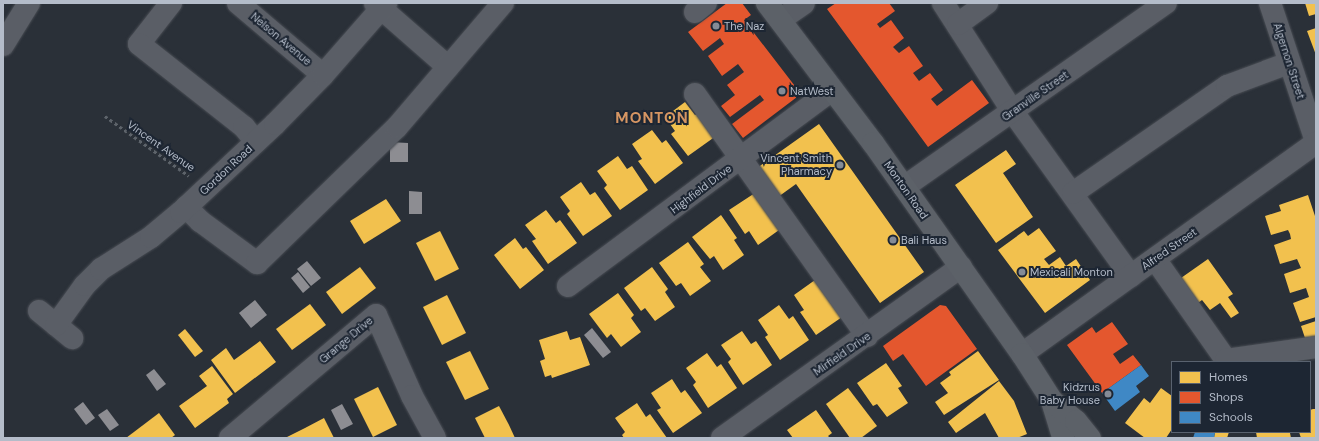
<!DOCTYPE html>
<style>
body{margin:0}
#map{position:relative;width:1319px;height:441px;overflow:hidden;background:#2a3038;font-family:"DM Sans",sans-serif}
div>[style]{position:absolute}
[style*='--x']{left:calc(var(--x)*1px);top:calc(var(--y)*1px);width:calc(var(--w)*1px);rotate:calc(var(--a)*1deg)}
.homes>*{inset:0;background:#f2c14e}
.shops>*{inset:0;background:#e4572e}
.schools>*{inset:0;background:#3f88c5}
.industry>*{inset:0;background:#8d8d92}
.path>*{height:2.5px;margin-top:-1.25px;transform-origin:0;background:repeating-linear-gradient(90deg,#5d636a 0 3px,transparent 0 6px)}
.roads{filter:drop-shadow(0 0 1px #484c53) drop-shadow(0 0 1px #484c53)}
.minor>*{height:22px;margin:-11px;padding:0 11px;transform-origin:11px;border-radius:11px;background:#5a5e66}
.major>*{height:22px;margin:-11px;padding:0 11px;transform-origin:11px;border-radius:11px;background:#5c6168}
.dots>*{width:11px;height:11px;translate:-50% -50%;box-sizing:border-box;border:2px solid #1d2633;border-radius:50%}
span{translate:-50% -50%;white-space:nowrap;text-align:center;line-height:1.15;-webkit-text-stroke:4px #1d2633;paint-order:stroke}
.poi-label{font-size:11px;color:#b4bcc9}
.left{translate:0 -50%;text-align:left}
.right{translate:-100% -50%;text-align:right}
.street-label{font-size:11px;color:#b4bcc9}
.district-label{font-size:15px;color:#d59563;font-weight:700;letter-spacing:1px}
.frame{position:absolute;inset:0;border:4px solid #b4bcc9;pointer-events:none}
.legend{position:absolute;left:1171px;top:361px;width:140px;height:72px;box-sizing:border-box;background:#1d2633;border:1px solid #59626f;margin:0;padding:5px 7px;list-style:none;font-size:12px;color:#b4bcc9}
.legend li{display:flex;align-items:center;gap:8px;height:20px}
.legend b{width:20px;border:1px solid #59626f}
</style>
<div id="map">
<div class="homes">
<i style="clip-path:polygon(1305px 3px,1316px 3px,1316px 14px,1309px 16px)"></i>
<i style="clip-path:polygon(1316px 28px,1316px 55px,1307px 31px)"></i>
<i style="clip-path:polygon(685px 102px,695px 115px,700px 112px,716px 136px,688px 156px,671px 134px,675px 131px,665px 117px)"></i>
<i style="clip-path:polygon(819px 124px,924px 272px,880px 303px,796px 184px,778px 197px,757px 168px)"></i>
<i style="clip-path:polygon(652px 130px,662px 143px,666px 140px,683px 163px,655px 184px,638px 161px,642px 159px,632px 144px)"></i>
<i style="clip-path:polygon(1006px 150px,1016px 164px,1003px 173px,1033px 217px,996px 243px,955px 185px)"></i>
<i style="clip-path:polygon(618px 156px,627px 169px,632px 166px,648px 190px,620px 210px,604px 188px,607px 185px,597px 171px)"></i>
<i style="clip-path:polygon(581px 182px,590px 195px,595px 192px,612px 216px,583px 236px,567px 214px,570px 211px,560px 197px)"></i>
<i style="clip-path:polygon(758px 191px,779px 230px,758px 245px,749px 231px,745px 234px,729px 210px)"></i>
<i style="clip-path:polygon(1308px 195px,1316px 219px,1316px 317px,1300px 322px,1293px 303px,1309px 297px,1306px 288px,1290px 293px,1284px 274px,1301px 268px,1297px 259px,1280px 264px,1274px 245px,1291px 239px,1290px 234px,1288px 230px,1271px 235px,1265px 216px,1281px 211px,1279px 205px)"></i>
<i style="clip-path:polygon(386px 199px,401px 221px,364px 244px,350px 221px)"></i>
<i style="clip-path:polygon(546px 210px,556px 223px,560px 220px,577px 243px,548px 264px,532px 241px,536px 239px,525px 225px)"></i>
<i style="clip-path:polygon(721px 215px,737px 238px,734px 240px,744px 255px,723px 270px,714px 256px,710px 259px,692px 237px)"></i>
<i style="clip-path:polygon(1039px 228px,1056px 251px,1044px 259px,1049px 265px,1060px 257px,1066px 266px,1076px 259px,1090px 280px,1045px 313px,998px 250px,1024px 231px,1028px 236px)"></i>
<i style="clip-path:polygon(440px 231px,459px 269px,435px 281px,416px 243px)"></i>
<i style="clip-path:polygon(515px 238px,523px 249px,526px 247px,544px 270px,520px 289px,494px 255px)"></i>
<i style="clip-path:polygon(688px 242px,704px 264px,700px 267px,711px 281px,690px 296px,681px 283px,676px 286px,659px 263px)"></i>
<i style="clip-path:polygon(1208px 259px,1233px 294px,1228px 297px,1239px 313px,1231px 318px,1220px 303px,1210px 310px,1202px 300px,1198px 303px,1181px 278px)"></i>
<i style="clip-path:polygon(360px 267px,376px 288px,342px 314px,326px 292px)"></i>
<i style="clip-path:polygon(652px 267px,668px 289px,665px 292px,675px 307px,655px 321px,645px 308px,641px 311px,624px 288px)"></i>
<i style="clip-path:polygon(815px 280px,845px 315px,816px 335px,800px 312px,804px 310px,794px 295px)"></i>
<i style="clip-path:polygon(618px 293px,634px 315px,631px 318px,641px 332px,621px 347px,611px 334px,607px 338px,589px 314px)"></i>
<i style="clip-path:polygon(447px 295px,466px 333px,442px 345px,423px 307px)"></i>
<i style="clip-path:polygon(310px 304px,326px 325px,292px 350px,276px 329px)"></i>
<i style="clip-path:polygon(779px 305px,789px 319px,793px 316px,809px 340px,780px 360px,765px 337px,768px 335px,758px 320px)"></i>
<i style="clip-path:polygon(1316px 321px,1316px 337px,1306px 341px,1301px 326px)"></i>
<i style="clip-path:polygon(185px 329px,203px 351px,195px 357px,178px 335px)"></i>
<i style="clip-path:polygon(567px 331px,570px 340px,580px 337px,590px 365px,552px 378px,551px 375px,545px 377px,540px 361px,545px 359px,539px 340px)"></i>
<i style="clip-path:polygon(742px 331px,751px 344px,756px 341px,772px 365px,743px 385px,728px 362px,731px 359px,721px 345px)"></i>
<i style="clip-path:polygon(260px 341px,276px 362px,235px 393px,211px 360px,226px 348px,234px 360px)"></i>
<i style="clip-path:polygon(470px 351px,489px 389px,465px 400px,446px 362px)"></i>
<i style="clip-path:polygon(978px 351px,999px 380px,944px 415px,935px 402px,948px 393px,940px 383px,951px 375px,949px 372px)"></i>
<i style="clip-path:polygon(707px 353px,717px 367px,721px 364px,737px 388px,708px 408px,693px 385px,696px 382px,686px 368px)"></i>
<i style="clip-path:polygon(886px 363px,902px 386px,898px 388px,908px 403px,887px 417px,877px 404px,873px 406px,857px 383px)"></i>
<i style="clip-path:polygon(212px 366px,233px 394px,227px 399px,229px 403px,195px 428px,179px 406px,207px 386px,199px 376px)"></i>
<i style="clip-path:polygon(672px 379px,681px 393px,685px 390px,702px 413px,673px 433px,657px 410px,661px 408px,651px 393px)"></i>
<i style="clip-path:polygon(999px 381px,1014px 401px,1027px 434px,1017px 438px,999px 438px,985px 413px,956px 433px,948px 422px)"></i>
<i style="clip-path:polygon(378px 387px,397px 425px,373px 437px,354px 399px)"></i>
<i style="clip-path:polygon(848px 388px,877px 426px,861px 438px,850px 438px,826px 404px)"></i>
<i style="clip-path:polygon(1161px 388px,1172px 396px,1172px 429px,1166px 438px,1145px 438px,1125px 423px,1144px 398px,1150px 403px)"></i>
<i style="clip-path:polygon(637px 403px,646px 417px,650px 414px,667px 438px,624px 438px,622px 435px,625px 432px,615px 418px)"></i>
<i style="clip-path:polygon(499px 406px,509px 425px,515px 438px,485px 438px,475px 418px)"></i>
<i style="clip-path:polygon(1313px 409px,1316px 409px,1316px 438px,1301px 438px,1299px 432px,1310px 432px,1310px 410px)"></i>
<i style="clip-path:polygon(816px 410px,832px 433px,828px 436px,830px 438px,793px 438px,787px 430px)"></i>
<i style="clip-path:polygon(159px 413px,175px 435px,171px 438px,126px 438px)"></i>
<i style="clip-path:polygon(324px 418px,334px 438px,285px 438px,305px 428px)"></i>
<i style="clip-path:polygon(1215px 432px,1229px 432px,1227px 438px,1214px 438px)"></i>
<i style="clip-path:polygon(1256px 432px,1290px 433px,1291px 438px,1257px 438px)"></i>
</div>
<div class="shops">
<i style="clip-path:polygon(727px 3px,742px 3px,751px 15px,744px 20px,801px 94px,743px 138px,732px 124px,764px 100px,760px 95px,730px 117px,721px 106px,735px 95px,727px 85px,744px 72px,738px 64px,722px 76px,708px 56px,724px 44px,720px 38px,703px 51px,688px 32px)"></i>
<i style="clip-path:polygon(836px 3px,889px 3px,895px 11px,877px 24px,880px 28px,891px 20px,904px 38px,893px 47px,899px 53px,909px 46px,923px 66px,913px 73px,919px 81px,930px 73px,943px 90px,931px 99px,937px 106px,972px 80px,989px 103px,928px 147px,827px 9px)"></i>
<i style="clip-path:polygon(940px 305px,946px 306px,977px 349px,926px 386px,903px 354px,893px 361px,883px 346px)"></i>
<i style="clip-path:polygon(1112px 322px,1128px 344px,1113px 354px,1120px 364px,1133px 355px,1141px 365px,1102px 393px,1067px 345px,1092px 327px,1096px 333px)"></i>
</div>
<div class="schools">
<i style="clip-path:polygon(1141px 365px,1149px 376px,1136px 386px,1140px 392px,1115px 411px,1102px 393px)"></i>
<i style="clip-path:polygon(1195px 432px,1202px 433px,1215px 432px,1214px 438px,1193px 438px)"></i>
</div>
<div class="industry">
<i style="clip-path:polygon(390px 142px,408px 143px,408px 162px,390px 162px)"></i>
<i style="clip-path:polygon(409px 191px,422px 192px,422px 214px,409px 214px)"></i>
<i style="clip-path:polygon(307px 261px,321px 278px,311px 286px,297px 269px)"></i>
<i style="clip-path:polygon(298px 272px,310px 287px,303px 293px,291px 278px)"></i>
<i style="clip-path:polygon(255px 300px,267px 315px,251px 328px,239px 313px)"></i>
<i style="clip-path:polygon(592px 328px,611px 352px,603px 358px,584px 335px)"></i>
<i style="clip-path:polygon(154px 369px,166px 384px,157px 391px,146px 375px)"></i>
<i style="clip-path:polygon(83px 402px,95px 418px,86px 425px,74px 409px)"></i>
<i style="clip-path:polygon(342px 404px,353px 424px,341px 430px,331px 410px)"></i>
<i style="clip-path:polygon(107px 409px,119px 425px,110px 431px,98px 415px)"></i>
</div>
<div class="path">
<i style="--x:105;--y:116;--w:103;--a:35.5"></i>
</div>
<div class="roads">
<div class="minor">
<i style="--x:171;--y:3;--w:52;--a:128"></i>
<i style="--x:139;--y:44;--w:134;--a:38.3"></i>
<i style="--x:244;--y:127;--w:19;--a:51"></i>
<i style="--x:238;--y:3;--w:111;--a:40.3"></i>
<i style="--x:375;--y:3;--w:97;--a:41.2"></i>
<i style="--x:943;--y:3;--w:130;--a:57.3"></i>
<i style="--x:1013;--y:112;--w:202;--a:54.3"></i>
<i style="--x:1270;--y:3;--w:145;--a:71.6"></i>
<i style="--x:695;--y:12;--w:14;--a:-39"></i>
<i style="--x:780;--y:20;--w:29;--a:-35"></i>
<i style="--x:958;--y:24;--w:36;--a:-36"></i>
<i style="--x:3;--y:45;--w:49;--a:-58.2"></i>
<i style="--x:695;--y:94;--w:297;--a:54.6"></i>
<i style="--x:904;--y:187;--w:320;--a:-35.1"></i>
<i style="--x:1073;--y:193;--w:188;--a:-34.8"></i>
<i style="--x:1227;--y:86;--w:66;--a:-20.4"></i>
<i style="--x:186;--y:207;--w:20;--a:45"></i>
<i style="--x:200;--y:221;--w:71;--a:36.4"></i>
<i style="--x:257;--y:263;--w:195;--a:-44.2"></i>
<i style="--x:397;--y:127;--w:163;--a:-49.5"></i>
<i style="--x:1155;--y:259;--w:123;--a:54.9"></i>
<i style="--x:1226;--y:360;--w:91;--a:-8.2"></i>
<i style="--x:568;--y:286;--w:329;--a:-36.6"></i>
<i style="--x:39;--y:311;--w:43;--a:39.3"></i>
<i style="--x:56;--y:325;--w:49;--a:-54.1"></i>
<i style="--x:85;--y:285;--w:23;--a:-45"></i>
<i style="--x:101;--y:269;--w:59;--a:-32.6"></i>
<i style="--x:151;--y:237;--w:39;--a:-40"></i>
<i style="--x:181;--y:212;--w:129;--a:-43.1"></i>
<i style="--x:275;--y:124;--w:69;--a:-45.6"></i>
<i style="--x:323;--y:75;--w:96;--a:-48.8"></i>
<i style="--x:1022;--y:354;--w:362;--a:-35.7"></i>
<i style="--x:230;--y:438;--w:191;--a:-40.1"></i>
<i style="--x:376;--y:315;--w:89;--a:66"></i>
<i style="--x:412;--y:396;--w:48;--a:61.3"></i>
<i style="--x:722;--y:438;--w:294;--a:-35.6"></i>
</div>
<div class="major">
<i style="--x:767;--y:3;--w:176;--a:52.9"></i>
<i style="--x:873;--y:143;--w:258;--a:54.8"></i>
<i style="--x:1022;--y:354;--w:56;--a:57.4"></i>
<i style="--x:1052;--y:401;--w:39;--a:73"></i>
<i style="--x:1052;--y:401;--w:31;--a:40"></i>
<i style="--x:1076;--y:421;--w:22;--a:51"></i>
</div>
</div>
<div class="dots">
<i style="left:716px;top:26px;background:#848b96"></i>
<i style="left:782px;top:91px;background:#848b96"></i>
<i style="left:840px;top:165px;background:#848b96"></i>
<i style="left:893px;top:240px;background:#848b96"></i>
<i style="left:1022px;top:272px;background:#848b96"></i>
<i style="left:1108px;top:394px;background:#848b96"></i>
</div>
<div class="poi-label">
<span class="left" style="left:724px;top:26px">The Naz</span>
<span class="left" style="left:790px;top:91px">NatWest</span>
<span class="right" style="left:832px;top:165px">Vincent Smith<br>Pharmacy</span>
<span class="left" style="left:901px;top:240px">Bali Haus</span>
<span class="left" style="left:1030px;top:272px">Mexicali Monton</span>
<span class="right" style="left:1100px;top:394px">Kidzrus<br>Baby House</span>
</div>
<div class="street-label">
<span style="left:281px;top:39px;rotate:40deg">Nelson Avenue</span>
<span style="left:1289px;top:61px;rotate:72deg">Algernon Street</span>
<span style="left:1035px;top:96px;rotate:-35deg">Granville Street</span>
<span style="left:161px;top:146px;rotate:35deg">Vincent Avenue</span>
<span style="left:226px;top:170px;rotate:-43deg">Gordon Road</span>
<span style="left:701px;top:189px;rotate:-37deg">Highfield Drive</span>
<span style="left:906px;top:190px;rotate:55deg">Monton Road</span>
<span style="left:1169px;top:249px;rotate:-35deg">Alfred Street</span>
<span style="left:346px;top:340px;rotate:-40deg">Grange Drive</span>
<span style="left:842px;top:354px;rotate:-35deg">Mirfield Drive</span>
</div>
<div class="district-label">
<span style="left:652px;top:119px">MONTON</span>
</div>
<div class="frame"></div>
<ul class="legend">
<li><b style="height:11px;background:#f2c14e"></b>Homes</li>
<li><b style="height:11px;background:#e4572e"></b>Shops</li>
<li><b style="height:11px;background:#3f88c5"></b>Schools</li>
</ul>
</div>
